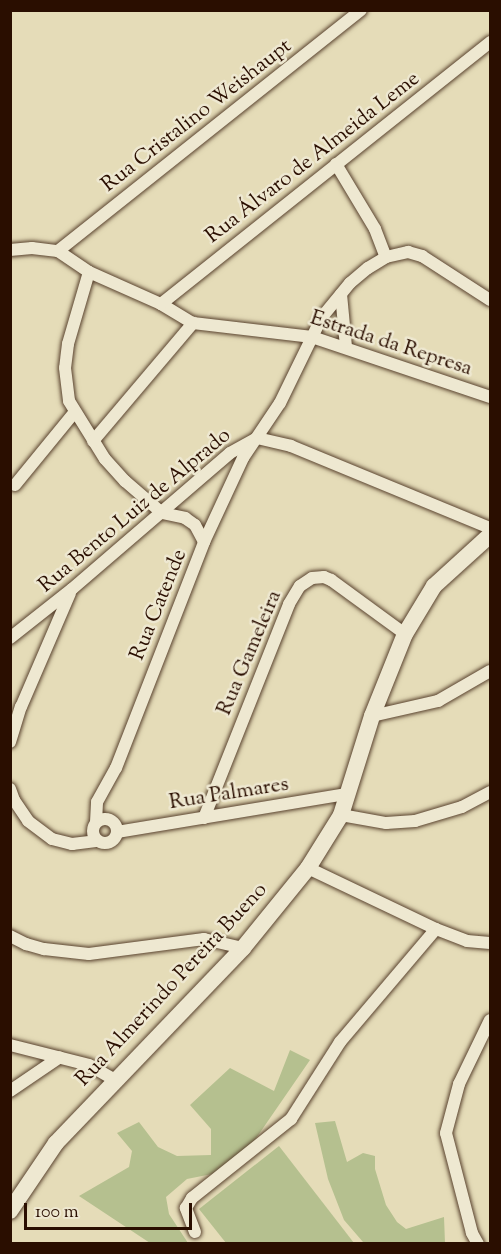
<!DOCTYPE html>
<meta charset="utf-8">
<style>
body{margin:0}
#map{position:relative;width:501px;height:1254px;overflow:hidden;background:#e5dcb8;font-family:"Sorts Mill Goudy",serif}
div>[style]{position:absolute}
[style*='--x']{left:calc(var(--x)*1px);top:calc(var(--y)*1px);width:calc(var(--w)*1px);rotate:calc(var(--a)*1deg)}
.green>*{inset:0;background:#b5c08f}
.roads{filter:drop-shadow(0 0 2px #59422e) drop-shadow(0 0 2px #59422e)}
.minor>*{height:12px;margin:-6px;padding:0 6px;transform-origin:6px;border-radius:6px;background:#eee8d1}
.minor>.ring{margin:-6px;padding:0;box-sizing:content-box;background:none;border:12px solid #eee8d1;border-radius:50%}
.secondary>*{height:16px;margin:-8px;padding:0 8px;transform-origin:8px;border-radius:8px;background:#eee8d1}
span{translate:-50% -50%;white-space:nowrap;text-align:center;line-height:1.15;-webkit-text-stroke:5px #eee8d1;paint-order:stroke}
.street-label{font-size:21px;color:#2a0e00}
.frame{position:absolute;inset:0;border:12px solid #2a0e00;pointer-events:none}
.scale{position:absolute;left:24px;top:1203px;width:168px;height:27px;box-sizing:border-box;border:3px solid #2a0e00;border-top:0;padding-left:8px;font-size:18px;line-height:21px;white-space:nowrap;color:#2a0e00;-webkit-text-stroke:4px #eee8d1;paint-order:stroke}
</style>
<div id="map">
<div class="green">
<i style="clip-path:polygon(290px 1050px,310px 1060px,250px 1147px,222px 1172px,187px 1179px,166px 1197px,169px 1214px,188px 1243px,150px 1243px,79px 1196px,129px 1167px,132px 1151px,117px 1133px,139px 1122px,158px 1147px,177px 1156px,211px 1155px,211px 1129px,190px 1105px,230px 1068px,274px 1091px)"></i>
<i style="clip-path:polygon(335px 1121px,347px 1162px,363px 1153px,375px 1156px,375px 1169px,386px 1205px,397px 1222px,406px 1229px,444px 1217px,445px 1243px,363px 1242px,344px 1220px,328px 1179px,315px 1123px)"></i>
<i style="clip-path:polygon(279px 1146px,354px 1243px,226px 1243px,199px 1209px)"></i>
</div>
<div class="roads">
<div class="minor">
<i style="--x:336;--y:164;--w:76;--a:59"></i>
<i style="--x:375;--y:229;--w:30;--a:69"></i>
<i style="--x:10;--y:250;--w:22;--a:-5"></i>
<i style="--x:32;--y:248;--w:26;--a:7"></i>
<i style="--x:58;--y:251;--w:37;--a:34"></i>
<i style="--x:89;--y:272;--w:79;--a:24"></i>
<i style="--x:161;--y:304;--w:37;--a:31"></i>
<i style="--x:193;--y:323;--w:120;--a:6.7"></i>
<i style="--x:312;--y:337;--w:188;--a:18.6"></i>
<i style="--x:58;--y:251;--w:387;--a:-38.5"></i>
<i style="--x:89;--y:272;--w:75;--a:106.3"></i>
<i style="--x:68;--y:344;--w:24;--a:97"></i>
<i style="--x:65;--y:368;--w:33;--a:83"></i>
<i style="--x:69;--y:401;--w:68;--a:58.2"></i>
<i style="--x:105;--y:459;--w:30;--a:48"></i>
<i style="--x:125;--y:481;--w:49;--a:40.9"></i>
<i style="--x:162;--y:513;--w:24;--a:12"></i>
<i style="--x:185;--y:518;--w:12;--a:35"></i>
<i style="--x:195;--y:525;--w:19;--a:62"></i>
<i style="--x:341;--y:294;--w:53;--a:84.6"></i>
<i style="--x:161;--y:304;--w:421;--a:-38.5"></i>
<i style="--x:93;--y:441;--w:155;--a:-49.7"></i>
<i style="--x:15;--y:485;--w:93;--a:-50.7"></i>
<i style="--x:10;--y:638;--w:79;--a:-38.3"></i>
<i style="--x:72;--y:589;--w:208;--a:-40.7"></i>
<i style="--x:230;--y:453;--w:31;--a:-29"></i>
<i style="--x:257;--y:438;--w:35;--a:13"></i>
<i style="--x:291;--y:446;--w:215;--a:22.4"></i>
<i style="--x:372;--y:716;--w:68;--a:-12.8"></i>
<i style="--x:438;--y:701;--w:60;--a:-30"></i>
<i style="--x:10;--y:742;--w:37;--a:-73"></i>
<i style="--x:21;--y:707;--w:124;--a:-66.7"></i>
<i style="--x:10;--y:789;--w:12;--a:70"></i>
<i style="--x:14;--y:800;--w:25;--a:56"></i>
<i style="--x:28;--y:821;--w:30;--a:37"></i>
<i style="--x:52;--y:839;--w:21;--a:14"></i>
<i style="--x:72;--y:844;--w:26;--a:-7"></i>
<i style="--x:341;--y:815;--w:46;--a:10.1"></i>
<i style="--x:386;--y:823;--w:29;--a:-4"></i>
<i style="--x:415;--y:821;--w:49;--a:-16.6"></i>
<i style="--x:462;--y:807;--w:32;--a:-28"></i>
<i style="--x:204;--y:818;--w:230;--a:-68.3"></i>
<i style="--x:289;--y:604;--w:21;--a:-59"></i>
<i style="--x:300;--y:586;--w:14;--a:-34"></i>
<i style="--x:312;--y:578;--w:12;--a:-5"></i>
<i style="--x:324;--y:577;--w:8;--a:23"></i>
<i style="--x:331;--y:580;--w:92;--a:36.1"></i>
<i class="ring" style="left:93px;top:819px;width:12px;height:12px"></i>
<i style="--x:96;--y:822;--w:20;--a:-87"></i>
<i style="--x:97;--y:802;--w:39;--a:-61"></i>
<i style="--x:116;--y:768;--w:243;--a:-68.7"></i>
<i style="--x:204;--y:542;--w:93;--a:-65.1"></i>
<i style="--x:243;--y:458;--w:66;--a:-56.1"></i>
<i style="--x:280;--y:403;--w:96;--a:-64"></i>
<i style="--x:322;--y:317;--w:44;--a:-50.5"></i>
<i style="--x:350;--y:283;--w:23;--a:-40"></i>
<i style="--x:368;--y:268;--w:21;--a:-31"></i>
<i style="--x:386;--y:257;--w:23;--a:-13"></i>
<i style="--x:408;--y:252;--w:15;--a:16"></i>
<i style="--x:422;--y:256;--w:81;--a:32.9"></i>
<i style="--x:117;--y:832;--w:233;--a:-9.4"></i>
<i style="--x:308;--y:868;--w:142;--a:25.5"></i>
<i style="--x:436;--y:929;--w:33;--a:21"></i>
<i style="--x:467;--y:941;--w:23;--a:5"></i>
<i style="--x:10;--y:936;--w:18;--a:27"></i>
<i style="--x:26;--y:944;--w:19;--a:16"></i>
<i style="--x:44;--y:949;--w:45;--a:6.3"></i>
<i style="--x:89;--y:954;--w:116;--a:-7.4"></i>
<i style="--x:204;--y:939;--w:40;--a:13"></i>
<i style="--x:10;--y:1045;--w:81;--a:14.2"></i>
<i style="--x:89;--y:1065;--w:30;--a:30"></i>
<i style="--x:10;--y:1091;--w:60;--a:-34.2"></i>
<i style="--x:195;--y:1232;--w:26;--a:-111"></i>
<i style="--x:186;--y:1208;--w:12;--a:-59"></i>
<i style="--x:192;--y:1198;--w:127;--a:-38.6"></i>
<i style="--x:291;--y:1119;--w:91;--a:-57.5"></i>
<i style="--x:340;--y:1042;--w:148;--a:-49.7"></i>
<i style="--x:478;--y:1244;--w:13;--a:-119"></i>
<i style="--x:472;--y:1233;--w:103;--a:-104.6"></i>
<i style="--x:446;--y:1133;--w:51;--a:-75.1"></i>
<i style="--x:459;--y:1084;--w:71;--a:-64.2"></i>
</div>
<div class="secondary">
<i style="--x:10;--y:1211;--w:82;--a:-55.9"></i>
<i style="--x:56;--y:1143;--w:270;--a:-46.2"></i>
<i style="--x:243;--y:948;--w:103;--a:-50.9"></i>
<i style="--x:308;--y:868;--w:62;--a:-58.1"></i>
<i style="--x:341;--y:815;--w:104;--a:-72.6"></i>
<i style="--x:372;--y:716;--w:88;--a:-68.1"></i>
<i style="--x:405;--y:634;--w:56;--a:-58.9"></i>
<i style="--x:434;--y:586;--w:76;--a:-42.3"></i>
</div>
</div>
<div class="street-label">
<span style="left:197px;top:116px;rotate:-38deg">Rua Cristalino Weishaupt</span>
<span style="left:313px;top:158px;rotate:-38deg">Rua Álvaro de Almeida Leme</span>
<span style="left:391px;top:344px;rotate:18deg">Estrada da Represa</span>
<span style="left:135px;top:511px;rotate:-40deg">Rua Bento Luiz de Alprado</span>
<span style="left:159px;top:605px;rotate:-68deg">Rua Catende</span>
<span style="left:250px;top:653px;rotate:-67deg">Rua Gameleira</span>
<span style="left:229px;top:794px;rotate:-9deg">Rua Palmares</span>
<span style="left:172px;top:985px;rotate:-47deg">Rua Almerindo Pereira Bueno</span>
</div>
<div class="frame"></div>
<div class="scale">100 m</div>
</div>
